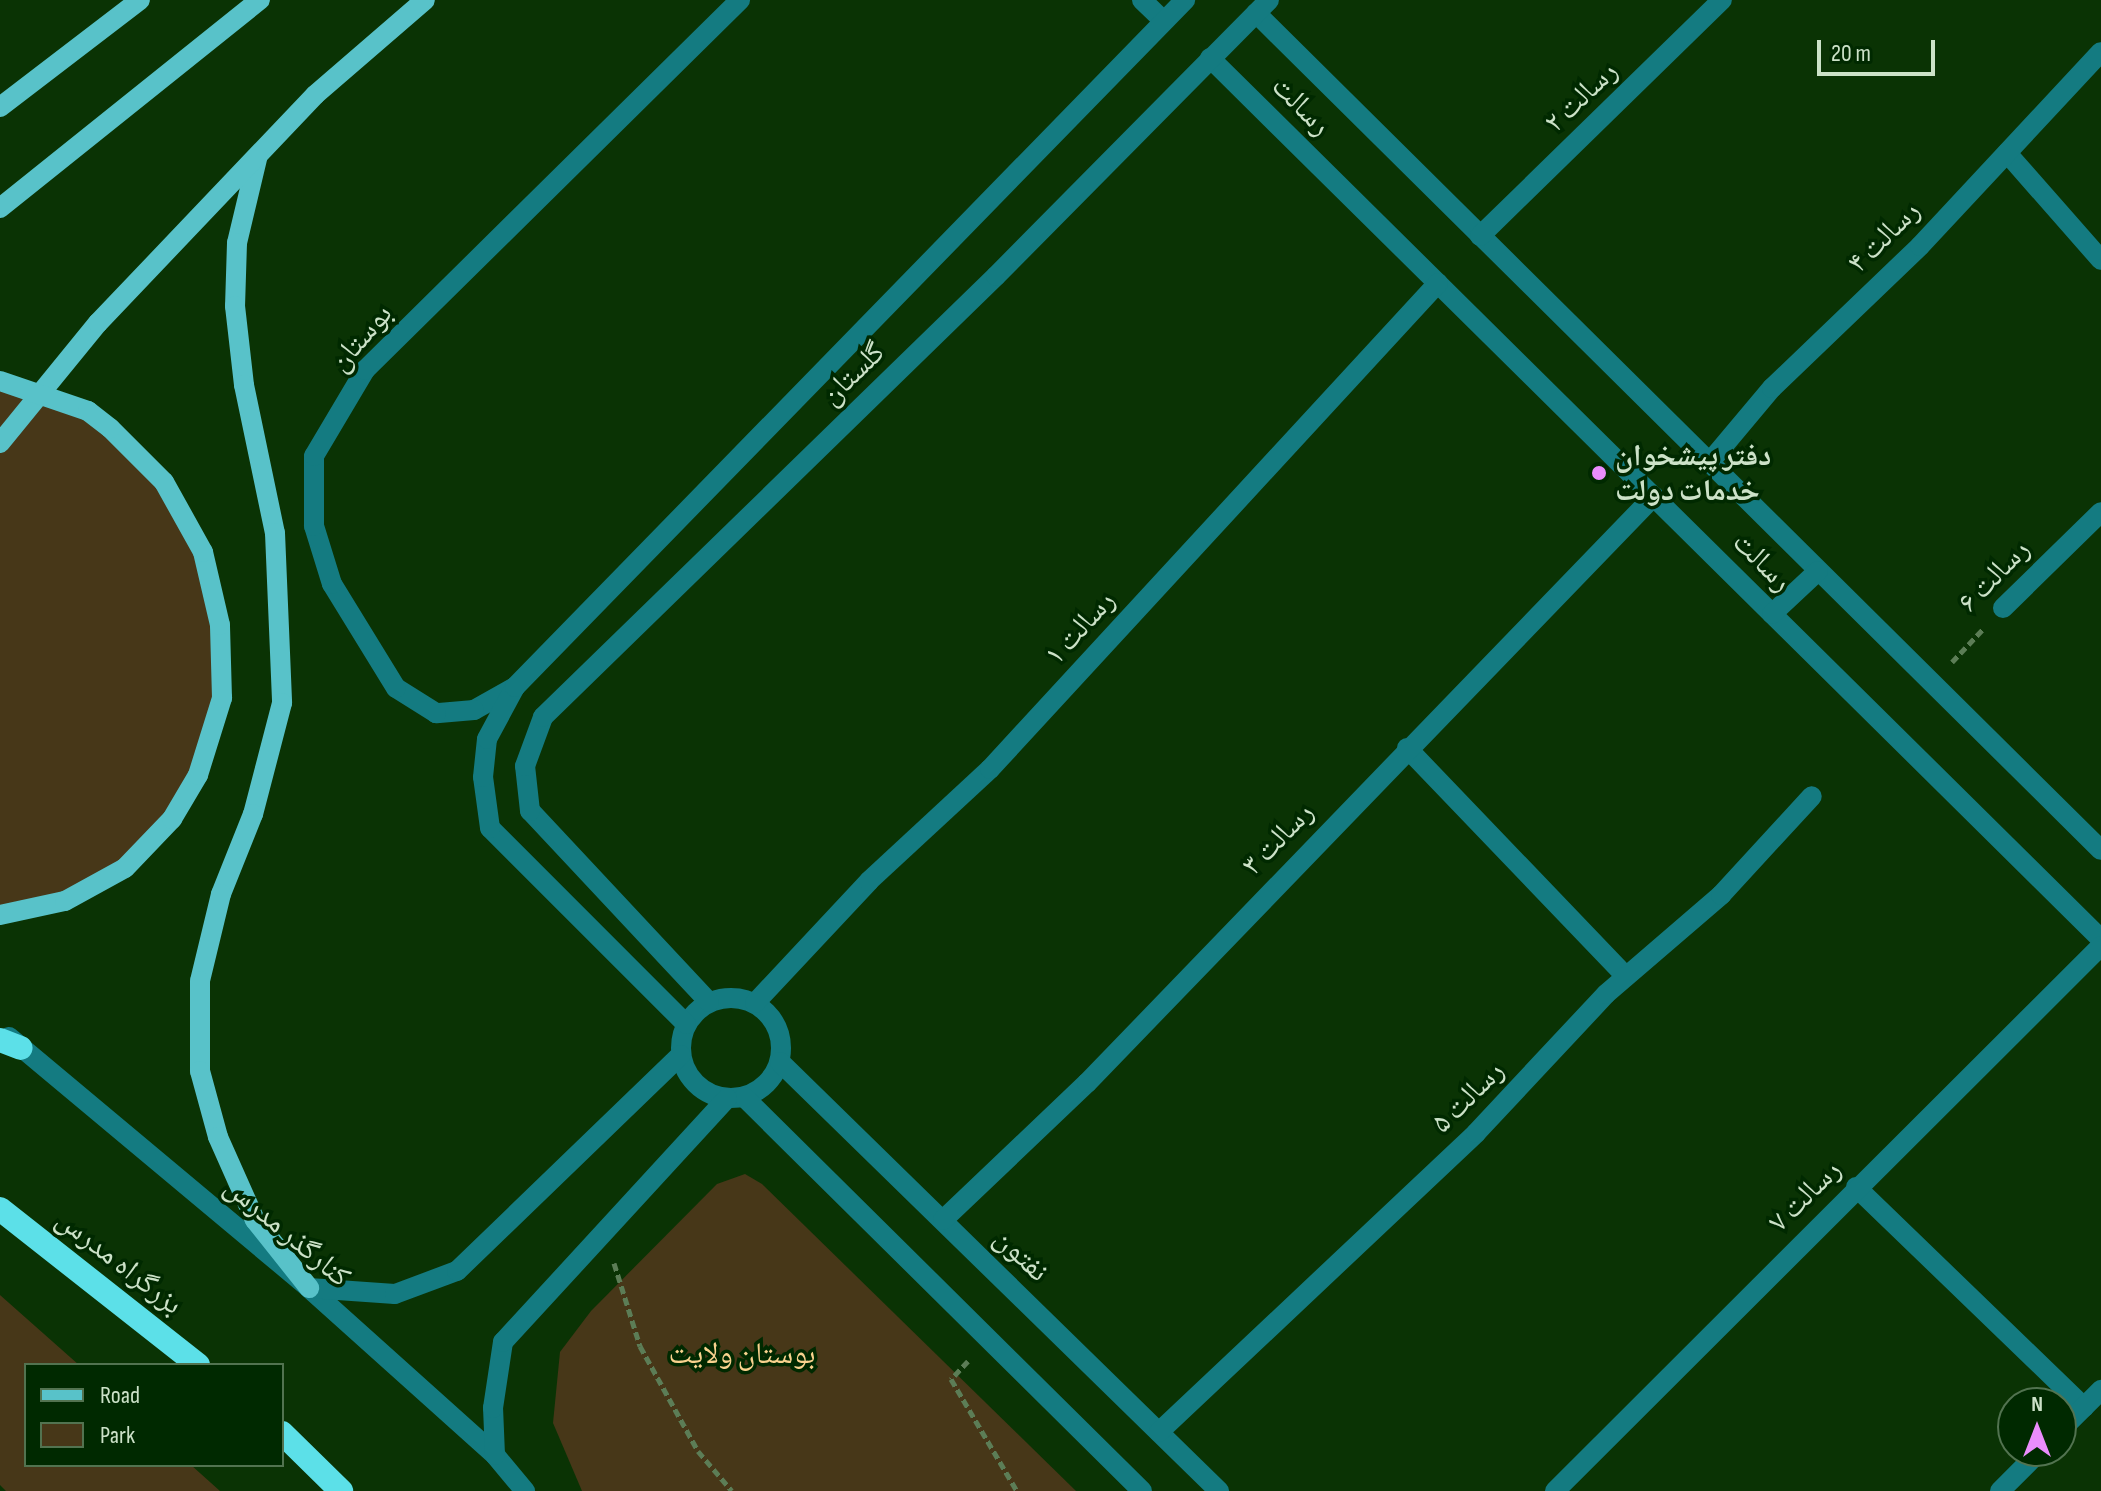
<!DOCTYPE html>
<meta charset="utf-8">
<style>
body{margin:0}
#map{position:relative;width:2101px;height:1491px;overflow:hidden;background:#0a3304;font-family:"Sofia Sans Condensed","Noto Naskh Arabic",sans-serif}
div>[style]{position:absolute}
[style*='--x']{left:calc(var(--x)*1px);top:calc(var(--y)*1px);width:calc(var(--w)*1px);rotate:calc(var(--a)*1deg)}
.green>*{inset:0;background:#473718}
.path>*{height:5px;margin-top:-2.5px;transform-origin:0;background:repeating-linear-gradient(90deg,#5c7d56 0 8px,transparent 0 12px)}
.minor>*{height:20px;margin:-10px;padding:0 10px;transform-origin:10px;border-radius:10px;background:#147b81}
.minor>.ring{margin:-10px;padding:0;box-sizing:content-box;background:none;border:20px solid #147b81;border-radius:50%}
.major>*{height:20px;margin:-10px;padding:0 10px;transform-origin:10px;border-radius:10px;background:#58c2c9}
.highway>*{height:24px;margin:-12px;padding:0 12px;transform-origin:12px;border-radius:12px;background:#5ce0e8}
.major-bridge>*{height:20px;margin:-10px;padding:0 10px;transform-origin:10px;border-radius:10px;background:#58c2c9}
.dots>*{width:22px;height:22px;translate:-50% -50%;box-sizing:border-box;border:4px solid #002900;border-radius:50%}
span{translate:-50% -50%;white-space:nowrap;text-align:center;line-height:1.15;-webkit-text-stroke:7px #002900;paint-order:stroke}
.street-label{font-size:30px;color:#cce2c8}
.poi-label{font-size:30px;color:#cce2c8;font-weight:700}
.left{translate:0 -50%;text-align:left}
.park-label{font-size:30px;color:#f9d28e}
.legend{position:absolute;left:24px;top:1363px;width:260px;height:104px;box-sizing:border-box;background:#002900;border:2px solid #527350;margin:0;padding:10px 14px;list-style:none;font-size:24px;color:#cce2c8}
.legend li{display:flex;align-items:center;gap:16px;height:40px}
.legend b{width:40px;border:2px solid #527350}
.north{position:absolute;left:1997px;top:1387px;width:80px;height:80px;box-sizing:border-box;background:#002900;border:2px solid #527350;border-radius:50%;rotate:0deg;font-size:22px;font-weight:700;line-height:32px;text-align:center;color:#cce2c8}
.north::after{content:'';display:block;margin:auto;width:28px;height:36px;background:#ea8dfc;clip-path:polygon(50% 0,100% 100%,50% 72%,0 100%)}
.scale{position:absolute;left:1817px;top:40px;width:118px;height:36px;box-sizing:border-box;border:4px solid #cce2c8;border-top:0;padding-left:10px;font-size:24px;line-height:28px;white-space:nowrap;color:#cce2c8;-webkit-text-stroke:6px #002900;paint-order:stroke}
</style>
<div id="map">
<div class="green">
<i style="clip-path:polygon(0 386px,88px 415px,162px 485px,201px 554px,219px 696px,195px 773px,125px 863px,64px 898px,0 911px)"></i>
<i style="clip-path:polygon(745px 1174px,762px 1184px,1076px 1491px,582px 1491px,553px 1423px,560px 1352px,591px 1311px,717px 1184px)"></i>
<i style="clip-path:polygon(0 1295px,79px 1365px,26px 1365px,26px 1465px,191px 1465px,220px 1491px,6px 1491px,0 1485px)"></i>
</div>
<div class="path">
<i style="--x:1952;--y:662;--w:45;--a:-46.8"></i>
<i style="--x:614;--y:1263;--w:87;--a:72.6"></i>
<i style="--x:640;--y:1346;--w:120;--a:61.1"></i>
<i style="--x:698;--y:1451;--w:52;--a:49.6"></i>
<i style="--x:968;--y:1361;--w:25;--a:133"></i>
<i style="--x:951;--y:1379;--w:130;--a:59.5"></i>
</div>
<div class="minor">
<i style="--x:1142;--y:0;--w:30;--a:44"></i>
<i style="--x:1256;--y:13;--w:1189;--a:44.73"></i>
<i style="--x:1210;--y:58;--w:1253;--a:44.68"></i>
<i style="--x:2007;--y:153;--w:142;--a:48.7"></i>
<i style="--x:1480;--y:236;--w:338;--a:-44.3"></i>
<i style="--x:1709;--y:463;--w:98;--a:-50"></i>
<i style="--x:1772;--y:388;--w:205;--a:-43.8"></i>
<i style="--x:1920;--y:246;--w:265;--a:-47"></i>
<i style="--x:2003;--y:608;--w:137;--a:-44.4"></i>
<i style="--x:1772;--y:614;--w:63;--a:-43.1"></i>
<i style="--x:515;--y:687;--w:47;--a:150.7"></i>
<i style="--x:474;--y:710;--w:38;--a:175"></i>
<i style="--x:436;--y:713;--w:47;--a:-148"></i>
<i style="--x:396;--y:688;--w:122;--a:-121.6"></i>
<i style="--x:332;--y:584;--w:61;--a:-107.2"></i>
<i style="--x:314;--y:526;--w:70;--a:-90"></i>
<i style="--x:314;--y:456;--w:100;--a:-59.3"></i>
<i style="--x:365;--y:370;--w:527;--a:-44.62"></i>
<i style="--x:1407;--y:748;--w:316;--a:46.2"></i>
<i class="ring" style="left:681px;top:998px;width:80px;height:80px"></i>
<i style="--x:709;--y:1002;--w:262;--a:-133.1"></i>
<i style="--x:530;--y:811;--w:45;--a:-96.3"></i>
<i style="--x:525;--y:766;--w:52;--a:-69.8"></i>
<i style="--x:543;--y:717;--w:632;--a:-44.23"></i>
<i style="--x:996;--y:276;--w:388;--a:-45.3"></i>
<i style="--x:755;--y:1003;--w:167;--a:-46.9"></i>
<i style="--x:869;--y:881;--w:165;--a:-42.8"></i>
<i style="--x:990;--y:769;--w:661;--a:-47.33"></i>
<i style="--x:686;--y:1024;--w:277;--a:-135"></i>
<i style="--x:490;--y:828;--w:51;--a:-97.8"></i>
<i style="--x:483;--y:777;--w:38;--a:-84"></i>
<i style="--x:487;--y:739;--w:59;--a:-61.7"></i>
<i style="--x:515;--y:687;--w:960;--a:-45.72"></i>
<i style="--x:9;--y:1037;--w:391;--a:39.9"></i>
<i style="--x:309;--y:1288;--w:250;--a:41.9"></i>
<i style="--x:495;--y:1455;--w:47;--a:50.2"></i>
<i style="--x:780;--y:1062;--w:614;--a:44.34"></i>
<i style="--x:744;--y:1097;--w:560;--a:44.71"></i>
<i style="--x:1856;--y:1187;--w:317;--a:44"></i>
<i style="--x:943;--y:1220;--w:199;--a:-43.6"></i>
<i style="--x:1087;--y:1083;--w:816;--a:-45.99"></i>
<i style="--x:309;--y:1288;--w:86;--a:4"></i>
<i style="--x:395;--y:1294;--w:66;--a:-20.4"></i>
<i style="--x:457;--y:1271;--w:311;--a:-44"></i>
<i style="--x:2061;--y:1430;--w:57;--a:-45"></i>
<i style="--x:1159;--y:1432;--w:436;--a:-43.3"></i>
<i style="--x:1476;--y:1133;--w:190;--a:-46.9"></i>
<i style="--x:1606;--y:994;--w:152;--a:-40.7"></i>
<i style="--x:1721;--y:895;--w:134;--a:-47.4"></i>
<i style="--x:495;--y:1455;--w:47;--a:-92.4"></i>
<i style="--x:493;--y:1408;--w:67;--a:-81.4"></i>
<i style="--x:503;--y:1342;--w:331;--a:-47.4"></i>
<i style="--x:1555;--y:1491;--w:771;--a:-44.95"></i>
<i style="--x:2000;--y:1491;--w:57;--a:-45"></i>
</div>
<div class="major">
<i style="--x:0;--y:107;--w:176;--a:-37.4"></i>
<i style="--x:257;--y:159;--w:86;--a:103.4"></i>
<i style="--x:237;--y:243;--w:63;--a:91.8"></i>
<i style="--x:235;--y:306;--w:80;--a:83.5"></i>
<i style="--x:244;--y:385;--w:151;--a:78.2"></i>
<i style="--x:275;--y:533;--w:170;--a:87.6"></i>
<i style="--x:282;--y:703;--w:115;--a:104.6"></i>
<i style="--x:253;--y:814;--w:86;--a:111.8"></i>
<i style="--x:221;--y:894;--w:89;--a:103.6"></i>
<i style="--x:200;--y:981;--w:90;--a:90"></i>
<i style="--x:200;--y:1071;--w:68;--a:74.7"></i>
<i style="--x:218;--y:1137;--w:91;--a:66"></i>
<i style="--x:255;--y:1220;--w:87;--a:51.5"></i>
<i style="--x:0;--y:208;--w:333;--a:-38.7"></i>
<i style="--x:0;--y:443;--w:155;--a:-50.8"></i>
<i style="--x:98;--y:323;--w:315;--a:-46.4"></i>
<i style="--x:315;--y:95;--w:145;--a:-40.8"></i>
<i style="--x:0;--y:915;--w:66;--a:-12.2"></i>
<i style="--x:65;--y:901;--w:68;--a:-28.8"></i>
<i style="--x:125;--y:868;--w:68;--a:-46.2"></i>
<i style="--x:172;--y:819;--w:51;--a:-59.4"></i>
<i style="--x:198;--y:775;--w:81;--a:-72.7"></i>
<i style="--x:222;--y:698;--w:73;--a:-91.6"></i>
<i style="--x:220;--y:625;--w:75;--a:-103.1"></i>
<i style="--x:203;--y:552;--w:80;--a:-119.1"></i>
<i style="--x:164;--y:482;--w:76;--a:-135"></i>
</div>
<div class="highway">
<i style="--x:0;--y:1040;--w:22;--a:21"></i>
<i style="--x:0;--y:1209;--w:252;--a:38.2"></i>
<i style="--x:282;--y:1433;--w:83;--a:44.5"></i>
</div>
<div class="major-bridge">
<i style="--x:0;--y:381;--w:93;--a:18.8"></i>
<i style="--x:88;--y:411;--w:28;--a:38"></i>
</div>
<div class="dots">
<i style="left:1599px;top:473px;background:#ea8dfc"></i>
</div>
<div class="street-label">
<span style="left:1581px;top:97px;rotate:-44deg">رسالت ۲</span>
<span style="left:1301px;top:106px;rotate:45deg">رسالت</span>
<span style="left:1884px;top:237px;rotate:-45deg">رسالت ۴</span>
<span style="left:361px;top:338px;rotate:-49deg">بوستان</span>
<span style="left:853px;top:374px;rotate:-44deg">گلستان</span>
<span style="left:1762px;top:562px;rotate:45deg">رسالت</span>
<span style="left:1994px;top:576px;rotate:-46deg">رسالت ۶</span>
<span style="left:1080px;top:628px;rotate:-48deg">رسالت ۱</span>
<span style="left:1278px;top:839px;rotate:-46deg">رسالت ۳</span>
<span style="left:1468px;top:1097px;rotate:-45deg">رسالت ۵</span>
<span style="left:1805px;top:1196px;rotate:-45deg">رسالت ۷</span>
<span style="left:287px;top:1232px;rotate:40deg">کنارگذر مدرس</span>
<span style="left:1021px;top:1255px;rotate:44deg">نفتون</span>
<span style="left:119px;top:1262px;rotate:38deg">بزرگراه مدرس</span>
</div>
<div class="poi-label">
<span class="left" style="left:1615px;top:473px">دفتر پیشخوان<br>خدمات دولت</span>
</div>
<div class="park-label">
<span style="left:742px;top:1354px">بوستان ولایت</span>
</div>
<ul class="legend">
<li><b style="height:10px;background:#58c2c9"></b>Road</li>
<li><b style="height:22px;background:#473718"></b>Park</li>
</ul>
<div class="north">N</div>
<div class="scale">20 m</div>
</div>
